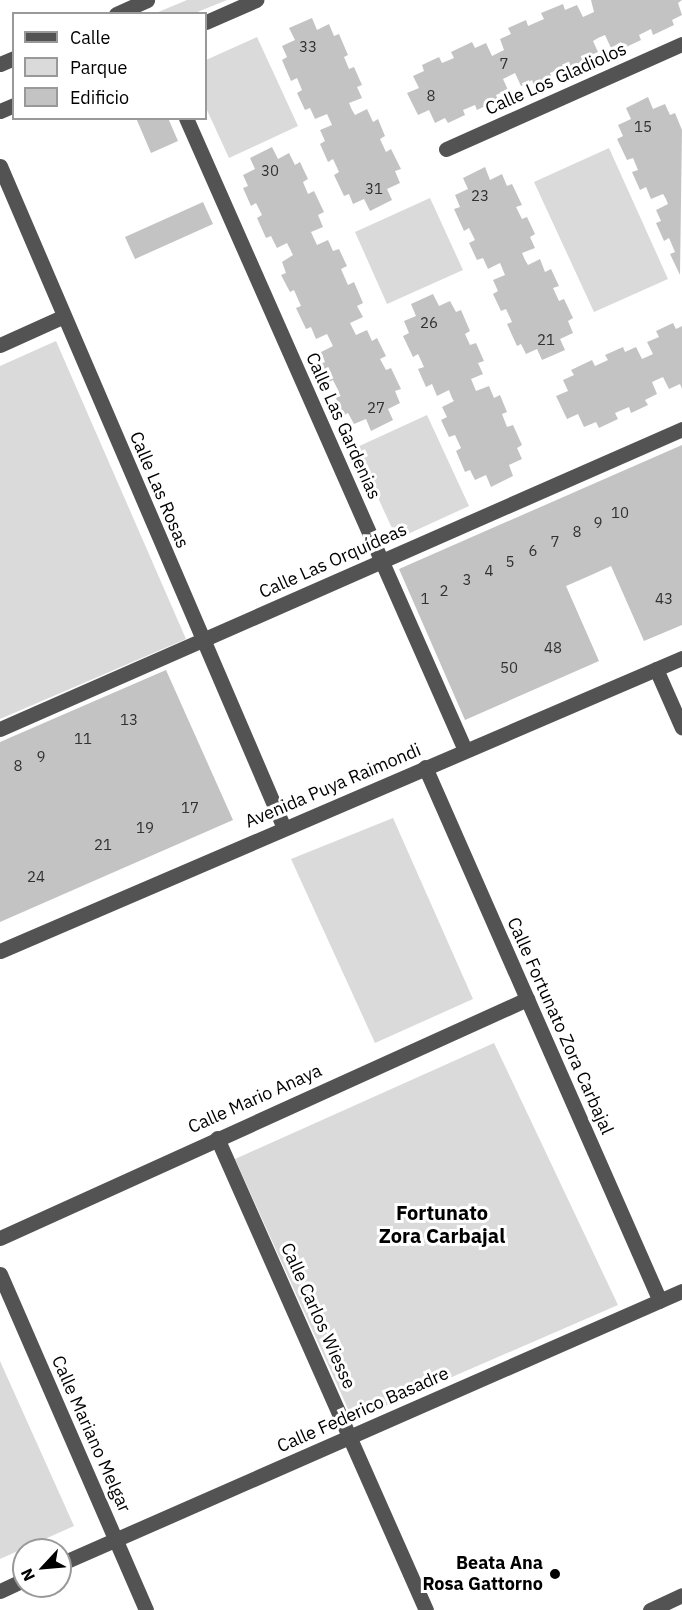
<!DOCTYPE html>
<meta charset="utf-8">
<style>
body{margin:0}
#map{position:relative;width:682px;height:1610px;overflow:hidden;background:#fff;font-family:"IBM Plex Sans",sans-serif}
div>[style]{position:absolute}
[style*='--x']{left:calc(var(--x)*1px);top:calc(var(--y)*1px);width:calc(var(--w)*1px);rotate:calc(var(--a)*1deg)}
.green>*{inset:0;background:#dadada}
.building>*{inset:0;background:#c3c3c3}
.minor>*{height:15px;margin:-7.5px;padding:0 7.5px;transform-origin:7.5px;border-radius:7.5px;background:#535353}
.dots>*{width:16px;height:16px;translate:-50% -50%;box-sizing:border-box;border:3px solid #fff;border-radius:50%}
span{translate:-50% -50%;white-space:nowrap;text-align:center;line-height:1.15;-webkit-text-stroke:6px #fff;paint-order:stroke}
.number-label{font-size:15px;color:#313131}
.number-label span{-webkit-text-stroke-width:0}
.street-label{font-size:18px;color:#000}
.poi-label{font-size:18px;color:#000;font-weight:700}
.right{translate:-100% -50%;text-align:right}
.neighbourhood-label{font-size:20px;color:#000;font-weight:700}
.legend{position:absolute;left:12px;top:12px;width:195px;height:108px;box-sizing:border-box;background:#fff;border:2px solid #999;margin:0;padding:8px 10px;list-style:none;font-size:18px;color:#000}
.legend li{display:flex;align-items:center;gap:12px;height:30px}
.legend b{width:30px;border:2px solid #999}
.north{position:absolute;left:12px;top:1538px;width:60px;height:60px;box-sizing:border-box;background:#fff;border:2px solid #999;border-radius:50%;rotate:244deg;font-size:16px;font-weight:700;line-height:24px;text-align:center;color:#000}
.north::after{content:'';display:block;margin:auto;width:21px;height:27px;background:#000;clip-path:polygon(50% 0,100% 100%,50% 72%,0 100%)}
</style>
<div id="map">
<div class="green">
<i style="clip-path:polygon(187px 0,227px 0,195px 13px,156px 13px)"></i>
<i style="clip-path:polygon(257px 37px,298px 126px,229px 158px,206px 108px,206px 60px)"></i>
<i style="clip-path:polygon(609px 148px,668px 279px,594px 312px,534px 182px)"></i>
<i style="clip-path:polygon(430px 198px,463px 270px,387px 304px,355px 232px)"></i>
<i style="clip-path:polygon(56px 341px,186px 639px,0 719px,0 366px)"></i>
<i style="clip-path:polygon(427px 415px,469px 506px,397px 539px,355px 448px)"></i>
<i style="clip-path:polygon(393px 818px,473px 999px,375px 1043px,291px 859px)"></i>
<i style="clip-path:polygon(494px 1043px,618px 1305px,353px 1420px,235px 1159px)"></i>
<i style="clip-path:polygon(0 1361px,74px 1526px,0 1559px)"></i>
</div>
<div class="building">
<i style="clip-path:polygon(591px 0,682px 0,678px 3px,682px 15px,672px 20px,674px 25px,653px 35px,651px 29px,639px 35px,641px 40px,624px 48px,621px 42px,611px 48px,605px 35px,598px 38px,593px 41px,598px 52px,586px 57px,589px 62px,568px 71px,565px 66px,550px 73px,552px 78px,534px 86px,532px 80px,521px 86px,515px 73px,503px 79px,508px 90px,496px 95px,498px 100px,477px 110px,475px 105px,463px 110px,465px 115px,448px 123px,445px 118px,435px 123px,429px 110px,418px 115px,407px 93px,419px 88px,413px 76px,424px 71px,422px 65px,439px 57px,442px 63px,454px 58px,451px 52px,472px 42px,475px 48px,486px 43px,492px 56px,504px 50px,500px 39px,511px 34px,508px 28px,526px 20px,528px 26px,544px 19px,541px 13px,563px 4px,565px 10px,577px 5px,583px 17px,594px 12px)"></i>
<i style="clip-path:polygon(312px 18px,317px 30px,329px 24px,334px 36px,339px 34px,348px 55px,344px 57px,349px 69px,354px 67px,362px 85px,357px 87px,362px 98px,349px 103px,352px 110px,355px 115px,367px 109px,373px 122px,378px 119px,385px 136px,380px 139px,386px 152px,391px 149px,401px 169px,395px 171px,400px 183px,387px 189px,392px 200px,370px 211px,364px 199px,353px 204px,349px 194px,344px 196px,334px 175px,339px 172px,333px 159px,328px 162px,320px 144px,325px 141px,320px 130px,332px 125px,327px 114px,315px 119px,310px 108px,305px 110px,297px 93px,302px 90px,297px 78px,291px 81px,282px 60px,287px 57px,282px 46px,295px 40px,289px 28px)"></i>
<i style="clip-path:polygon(648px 97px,653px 109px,665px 104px,670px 115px,675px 113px,682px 130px,680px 275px,670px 254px,675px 252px,669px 238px,664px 241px,656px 223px,661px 221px,656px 210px,668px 204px,666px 199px,663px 194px,651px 199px,646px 187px,640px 190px,632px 172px,638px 170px,633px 158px,627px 160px,617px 139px,623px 136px,618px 125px,631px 119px,626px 108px)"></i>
<i style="clip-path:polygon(136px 118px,168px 118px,178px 141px,151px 153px)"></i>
<i style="clip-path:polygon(272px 147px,278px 159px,289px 153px,295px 165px,300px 162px,308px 179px,303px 182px,308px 194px,314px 191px,324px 212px,318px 215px,323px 227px,311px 232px,317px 245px,328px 240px,333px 251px,339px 249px,347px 266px,341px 269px,348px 285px,354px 282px,363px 303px,357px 306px,363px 317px,350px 323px,356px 335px,367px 330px,372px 341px,377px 338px,386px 356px,380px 359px,386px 370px,391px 368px,401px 389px,395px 391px,400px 403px,388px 409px,393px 420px,371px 431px,366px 419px,354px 424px,348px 413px,344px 415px,334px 394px,339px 392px,333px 380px,329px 382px,320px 364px,325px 362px,321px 352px,333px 346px,327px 334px,316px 339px,311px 327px,306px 329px,296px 308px,301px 306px,294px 290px,290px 292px,281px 275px,286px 273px,282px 262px,293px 255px,287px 243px,277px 248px,271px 236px,266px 238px,257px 218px,262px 215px,256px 203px,251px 206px,243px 188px,248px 186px,243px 175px,255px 169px,250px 158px)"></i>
<i style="clip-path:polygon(485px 167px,490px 180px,502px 174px,507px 186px,512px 184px,522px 205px,516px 207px,522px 219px,527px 217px,535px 234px,530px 237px,535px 248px,522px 253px,525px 260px,528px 265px,540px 259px,545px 272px,551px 269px,559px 286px,553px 288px,559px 301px,564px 299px,573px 318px,568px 321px,573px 333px,560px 339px,565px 350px,542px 360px,537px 349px,526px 354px,521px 344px,517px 346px,507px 324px,512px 322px,506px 309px,501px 311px,493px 294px,498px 291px,493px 280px,505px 275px,500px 263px,488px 269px,483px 258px,477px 260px,469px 243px,475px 240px,469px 228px,464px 231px,454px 209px,460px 207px,455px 195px,468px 189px,463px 178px)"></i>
<i style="clip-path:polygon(203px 202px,213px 224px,135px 259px,125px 237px)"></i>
<i style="clip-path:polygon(433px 294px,439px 306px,450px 301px,456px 312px,461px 310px,470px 331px,465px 334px,470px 345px,476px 343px,484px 361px,478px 363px,483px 374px,471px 379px,476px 391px,489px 386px,494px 398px,500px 395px,507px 412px,502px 414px,507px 427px,513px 425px,522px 445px,517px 448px,522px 459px,509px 465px,513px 476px,491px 487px,486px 475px,475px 480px,470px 470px,465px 472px,456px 451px,461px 448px,455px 435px,449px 437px,441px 420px,447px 417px,442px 407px,454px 401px,452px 398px,449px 390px,437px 396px,432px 384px,426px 387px,418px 369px,424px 367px,418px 354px,413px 357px,403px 336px,409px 333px,404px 321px,416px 316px,411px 304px)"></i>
<i style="clip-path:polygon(673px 323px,676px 329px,682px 326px,682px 389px,680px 384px,669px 389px,663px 377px,652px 382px,657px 394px,645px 400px,648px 405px,631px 413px,629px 407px,615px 413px,618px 419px,599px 428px,596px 422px,584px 427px,578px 414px,567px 419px,556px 396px,568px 391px,563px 380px,574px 375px,571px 370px,592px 360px,595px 366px,608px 360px,605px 355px,623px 347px,625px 352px,636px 347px,642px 359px,653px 354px,647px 342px,659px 337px,656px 331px)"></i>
<i style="clip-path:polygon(682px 445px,682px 625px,644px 641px,611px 566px,589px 576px,566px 586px,599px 661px,465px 720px,399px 569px)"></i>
<i style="clip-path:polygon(166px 670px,233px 820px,0 922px,0 742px)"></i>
</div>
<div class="minor">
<i style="--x:116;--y:14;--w:34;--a:-24"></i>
<i style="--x:206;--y:22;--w:55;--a:-23.7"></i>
<i style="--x:0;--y:64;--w:15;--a:-23"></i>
<i style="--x:0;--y:111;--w:15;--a:-23"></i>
<i style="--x:186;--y:118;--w:691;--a:66.18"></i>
<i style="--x:446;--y:149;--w:258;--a:-24"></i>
<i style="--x:0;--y:166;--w:720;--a:66.78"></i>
<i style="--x:0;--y:345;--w:68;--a:-24.3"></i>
<i style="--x:656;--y:669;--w:64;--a:66.2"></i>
<i style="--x:0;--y:729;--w:745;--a:-23.74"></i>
<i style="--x:425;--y:767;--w:583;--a:66.25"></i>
<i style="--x:0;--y:951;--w:742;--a:-23.25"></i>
<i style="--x:217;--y:1138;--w:516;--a:66.12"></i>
<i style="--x:0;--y:1238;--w:579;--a:-24.39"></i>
<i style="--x:0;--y:1274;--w:366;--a:66.5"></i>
<i style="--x:60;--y:1564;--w:679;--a:-23.7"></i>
<i style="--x:0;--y:1591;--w:26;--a:-25"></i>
<i style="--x:650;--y:1610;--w:35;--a:-25"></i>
</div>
<div class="dots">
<i style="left:555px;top:1574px;background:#000"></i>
</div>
<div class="number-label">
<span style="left:308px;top:47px">33</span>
<span style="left:504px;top:64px">7</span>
<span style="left:431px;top:96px">8</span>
<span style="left:643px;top:127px">15</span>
<span style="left:270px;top:171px">30</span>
<span style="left:374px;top:189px">31</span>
<span style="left:480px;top:196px">23</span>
<span style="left:429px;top:323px">26</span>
<span style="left:546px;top:340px">21</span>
<span style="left:376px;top:408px">27</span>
<span style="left:620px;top:513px">10</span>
<span style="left:598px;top:523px">9</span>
<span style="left:577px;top:532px">8</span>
<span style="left:555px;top:542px">7</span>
<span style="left:533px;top:551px">6</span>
<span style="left:510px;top:562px">5</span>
<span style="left:489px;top:571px">4</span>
<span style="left:467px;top:580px">3</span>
<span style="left:444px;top:591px">2</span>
<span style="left:425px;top:599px">1</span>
<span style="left:664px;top:599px">43</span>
<span style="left:553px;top:648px">48</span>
<span style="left:509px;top:668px">50</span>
<span style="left:129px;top:720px">13</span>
<span style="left:83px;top:739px">11</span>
<span style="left:41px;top:757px">9</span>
<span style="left:18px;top:766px">8</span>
<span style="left:190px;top:808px">17</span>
<span style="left:145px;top:828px">19</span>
<span style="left:103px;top:845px">21</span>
<span style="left:36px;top:877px">24</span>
</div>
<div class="street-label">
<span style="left:556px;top:79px;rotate:-24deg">Calle Los Gladiolos</span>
<span style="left:343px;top:426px;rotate:66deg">Calle Las Gardenias</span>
<span style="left:159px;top:490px;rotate:67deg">Calle Las Rosas</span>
<span style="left:333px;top:561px;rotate:-24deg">Calle Las Orquídeas</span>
<span style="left:333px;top:786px;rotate:-23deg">Avenida Puya Raimondi</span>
<span style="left:560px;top:1026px;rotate:66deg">Calle Fortunato Zora Carbajal</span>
<span style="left:255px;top:1099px;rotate:-24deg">Calle Mario Anaya</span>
<span style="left:318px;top:1316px;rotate:66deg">Calle Carlos Wiesse</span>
<span style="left:363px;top:1410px;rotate:-24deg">Calle Federico Basadre</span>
<span style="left:91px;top:1434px;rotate:66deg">Calle Mariano Melgar</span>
</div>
<div class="poi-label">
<span class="right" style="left:543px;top:1574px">Beata Ana<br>Rosa Gattorno</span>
</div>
<div class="neighbourhood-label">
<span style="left:442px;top:1224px">Fortunato<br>Zora Carbajal</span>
</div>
<ul class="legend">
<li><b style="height:8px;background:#535353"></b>Calle</li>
<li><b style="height:16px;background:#dadada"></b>Parque</li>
<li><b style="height:16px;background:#c3c3c3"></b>Edificio</li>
</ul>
<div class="north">N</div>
</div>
